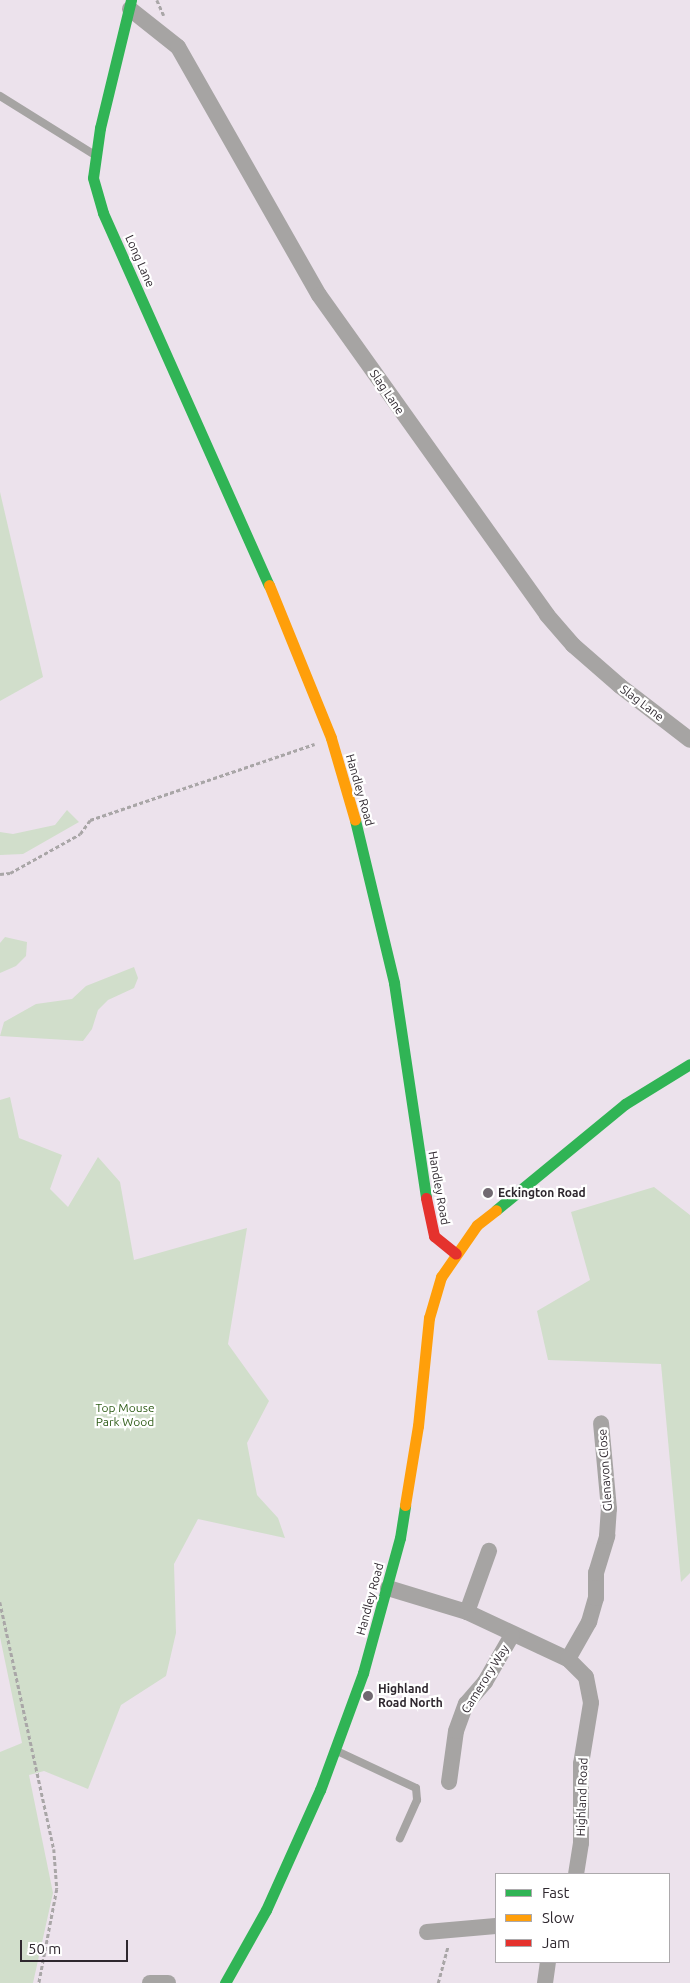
<!DOCTYPE html>
<style>
body{margin:0}
#map{position:relative;width:690px;height:1983px;overflow:hidden;background:#ece2ec;font-family:Ubuntu,sans-serif}
div>[style]{position:absolute}
[style*='--x']{left:calc(var(--x)*1px);top:calc(var(--y)*1px);width:calc(var(--w)*1px);rotate:calc(var(--a)*1deg)}
.green>*{inset:0;background:#d1decb}
.path>*{height:2.5px;margin-top:-1.25px;transform-origin:0;background:repeating-linear-gradient(90deg,#a9a6a7 0 4px,transparent 0 6.5px)}
.lane>*{height:8px;margin:-4px;padding:0 4px;transform-origin:4px;border-radius:4px;background:#a6a4a3}
.street>*{height:16px;margin:-8px;padding:0 8px;transform-origin:8px;border-radius:8px;background:#a6a4a3}
.fast>*{height:11px;margin:-5.5px;padding:0 5.5px;transform-origin:5.5px;border-radius:5.5px;background:#30b455}
.slow>*{height:11px;margin:-5.5px;padding:0 5.5px;transform-origin:5.5px;border-radius:5.5px;background:#ff9f0a}
.jam>*{height:11px;margin:-5.5px;padding:0 5.5px;transform-origin:5.5px;border-radius:5.5px;background:#e5322d}
.dots>*{width:14px;height:14px;translate:-50% -50%;box-sizing:border-box;border:2px solid #fff;border-radius:50%}
span{translate:-50% -50%;white-space:nowrap;text-align:center;line-height:1.15;-webkit-text-stroke:4.5px #fff;paint-order:stroke}
.street-label{font-size:12px;color:#2f282f}
.poi-label{font-size:12px;color:#2f282f;font-weight:700}
.left{translate:0 -50%;text-align:left}
.park-label{font-size:12px;color:#2e5c17}
.legend{position:absolute;left:495px;top:1873px;width:175px;height:90px;box-sizing:border-box;background:#fff;border:1px solid #aca9ac;margin:0;padding:6px 9px;list-style:none;font-size:15px;color:#2f282f}
.legend li{display:flex;align-items:center;gap:10px;height:25px}
.legend b{width:25px;border:1px solid #aca9ac}
.scale{position:absolute;left:20px;top:1940px;width:108px;height:22px;box-sizing:border-box;border:2px solid #2f282f;border-top:0;padding-left:6px;font-size:15px;line-height:18px;white-space:nowrap;color:#2f282f;-webkit-text-stroke:4px #fff;paint-order:stroke}
</style>
<div id="map">
<div class="green">
<i style="clip-path:polygon(0 492px,43px 677px,0 701px)"></i>
<i style="clip-path:polygon(67px 810px,79px 822px,23px 854px,0 855px,0 832px,13px 834px,55px 825px)"></i>
<i style="clip-path:polygon(5px 937px,27px 942px,26px 956px,16px 966px,0 973px,0 943px)"></i>
<i style="clip-path:polygon(134px 967px,138px 978px,134px 988px,108px 1000px,98px 1010px,92px 1029px,83px 1041px,0 1036px,4px 1022px,36px 1004px,72px 999px,86px 986px)"></i>
<i style="clip-path:polygon(10px 1097px,19px 1138px,62px 1155px,50px 1189px,68px 1207px,98px 1157px,120px 1182px,134px 1260px,247px 1228px,228px 1344px,269px 1401px,247px 1443px,257px 1495px,278px 1518px,285px 1538px,198px 1519px,174px 1564px,176px 1633px,166px 1676px,121px 1705px,88px 1789px,44px 1771px,29px 1775px,53px 1893px,33px 1983px,0 1983px,0 1752px,22px 1743px,0 1637px,0 1100px)"></i>
<i style="clip-path:polygon(654px 1187px,690px 1215px,690px 1573px,681px 1582px,661px 1364px,548px 1360px,537px 1311px,590px 1280px,571px 1212px)"></i>
</div>
<div class="path">
<i style="--x:157;--y:0;--w:17;--a:66"></i>
<i style="--x:0;--y:874;--w:10;--a:-6"></i>
<i style="--x:10;--y:873;--w:80;--a:-29.1"></i>
<i style="--x:80;--y:834;--w:17;--a:-54"></i>
<i style="--x:90;--y:820;--w:237;--a:-18.7"></i>
<i style="--x:0;--y:1602;--w:253;--a:77.7"></i>
<i style="--x:54;--y:1849;--w:40;--a:85.7"></i>
<i style="--x:57;--y:1889;--w:96;--a:100.8"></i>
<i style="--x:438;--y:1983;--w:38;--a:-75"></i>
</div>
<div class="lane">
<i style="--x:0;--y:96;--w:110;--a:31.9"></i>
<i style="--x:337;--y:1751;--w:87;--a:25.1"></i>
<i style="--x:416;--y:1788;--w:12;--a:85"></i>
<i style="--x:417;--y:1800;--w:42;--a:114.1"></i>
</div>
<div class="street">
<i style="--x:130;--y:9;--w:61;--a:38.4"></i>
<i style="--x:178;--y:47;--w:285;--a:60.4"></i>
<i style="--x:319;--y:295;--w:393;--a:54.5"></i>
<i style="--x:547;--y:615;--w:40;--a:49"></i>
<i style="--x:573;--y:645;--w:62;--a:41.1"></i>
<i style="--x:620;--y:686;--w:88;--a:37.6"></i>
<i style="--x:388;--y:1588;--w:83;--a:16.9"></i>
<i style="--x:467;--y:1612;--w:111;--a:25"></i>
<i style="--x:568;--y:1659;--w:25;--a:45"></i>
<i style="--x:586;--y:1677;--w:26;--a:79"></i>
<i style="--x:591;--y:1703;--w:62;--a:99.3"></i>
<i style="--x:581;--y:1764;--w:79;--a:90"></i>
<i style="--x:581;--y:1843;--w:31;--a:99"></i>
<i style="--x:467;--y:1612;--w:65;--a:-70.2"></i>
<i style="--x:568;--y:1659;--w:43;--a:-60.4"></i>
<i style="--x:589;--y:1622;--w:25;--a:-74"></i>
<i style="--x:596;--y:1598;--w:25;--a:-90"></i>
<i style="--x:596;--y:1573;--w:39;--a:-73"></i>
<i style="--x:607;--y:1536;--w:27;--a:-86"></i>
<i style="--x:609;--y:1509;--w:86;--a:-95.3"></i>
<i style="--x:449;--y:1782;--w:51;--a:-82.2"></i>
<i style="--x:456;--y:1731;--w:29;--a:-70"></i>
<i style="--x:466;--y:1704;--w:29;--a:-49"></i>
<i style="--x:485;--y:1682;--w:54;--a:-60.1"></i>
<i style="--x:427;--y:1932;--w:69;--a:-5"></i>
<i style="--x:150;--y:1983;--w:18;--a:0"></i>
<i style="--x:545;--y:1983;--w:21;--a:-82"></i>
</div>
<div class="fast">
<i style="--x:131;--y:0;--w:132;--a:103.6"></i>
<i style="--x:100;--y:128;--w:50;--a:98"></i>
<i style="--x:93;--y:178;--w:36;--a:74"></i>
<i style="--x:103;--y:213;--w:407;--a:66"></i>
<i style="--x:355;--y:820;--w:168;--a:76.5"></i>
<i style="--x:394;--y:983;--w:217;--a:81.5"></i>
<i style="--x:496;--y:1210;--w:167;--a:-39.4"></i>
<i style="--x:625;--y:1104;--w:76;--a:-31.6"></i>
<i style="--x:225;--y:1983;--w:84;--a:-60.7"></i>
<i style="--x:266;--y:1910;--w:132;--a:-65.8"></i>
<i style="--x:320;--y:1790;--w:125;--a:-69.8"></i>
<i style="--x:363;--y:1673;--w:140;--a:-74.7"></i>
<i style="--x:400;--y:1538;--w:33;--a:-81"></i>
</div>
<div class="slow">
<i style="--x:269;--y:585;--w:165;--a:67.9"></i>
<i style="--x:331;--y:738;--w:85;--a:73.7"></i>
<i style="--x:405;--y:1505;--w:80;--a:-80.7"></i>
<i style="--x:418;--y:1426;--w:109;--a:-84.2"></i>
<i style="--x:429;--y:1318;--w:43;--a:-73.7"></i>
<i style="--x:441;--y:1277;--w:63;--a:-55.3"></i>
<i style="--x:477;--y:1225;--w:24;--a:-38"></i>
</div>
<div class="jam">
<i style="--x:426;--y:1198;--w:39;--a:78"></i>
<i style="--x:434;--y:1236;--w:28;--a:39"></i>
</div>
<div class="dots">
<i style="left:488px;top:1193px;background:#716971"></i>
<i style="left:368px;top:1696px;background:#716971"></i>
</div>
<div class="street-label">
<span style="left:140px;top:261px;rotate:66deg">Long Lane</span>
<span style="left:387px;top:392px;rotate:56deg">Slag Lane</span>
<span style="left:642px;top:703px;rotate:37deg">Slag Lane</span>
<span style="left:360px;top:790px;rotate:74deg">Handley Road</span>
<span style="left:439px;top:1188px;rotate:80deg">Handley Road</span>
<span style="left:605px;top:1470px;rotate:-94deg">Glenavon Close</span>
<span style="left:370px;top:1599px;rotate:-75deg">Handley Road</span>
<span style="left:485px;top:1679px;rotate:-58deg">Camerory Way</span>
<span style="left:582px;top:1797px;rotate:-88deg">Highland Road</span>
</div>
<div class="poi-label">
<span class="left" style="left:498px;top:1193px">Eckington Road</span>
<span class="left" style="left:378px;top:1696px">Highland<br>Road North</span>
</div>
<div class="park-label">
<span style="left:125px;top:1415px">Top Mouse<br>Park Wood</span>
</div>
<ul class="legend">
<li><b style="height:6px;background:#30b455"></b>Fast</li>
<li><b style="height:6px;background:#ff9f0a"></b>Slow</li>
<li><b style="height:6px;background:#e5322d"></b>Jam</li>
</ul>
<div class="scale">50 m</div>
</div>
